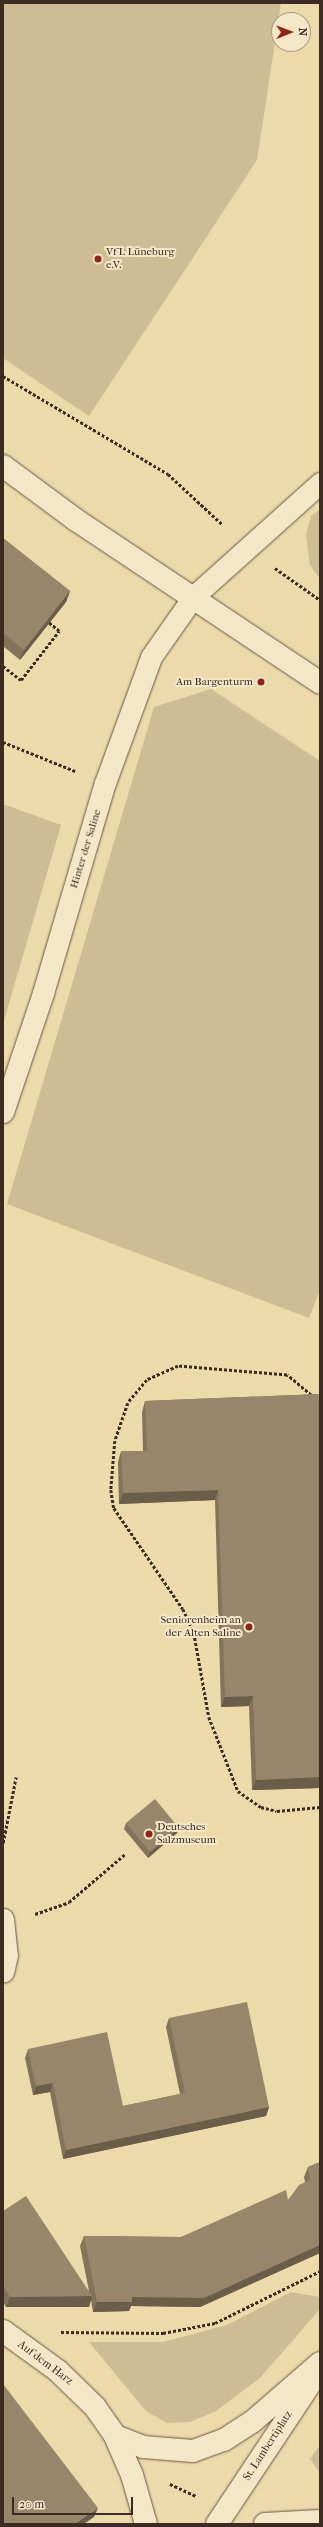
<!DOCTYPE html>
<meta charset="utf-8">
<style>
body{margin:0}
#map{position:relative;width:323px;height:2527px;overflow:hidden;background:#ecdaab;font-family:"IM FELL French Canon",serif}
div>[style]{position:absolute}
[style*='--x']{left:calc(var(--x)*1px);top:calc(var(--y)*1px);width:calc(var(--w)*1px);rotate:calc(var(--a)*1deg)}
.green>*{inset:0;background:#cebc94}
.path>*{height:2.5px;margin-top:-1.25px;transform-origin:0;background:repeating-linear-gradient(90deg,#3b2b22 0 3px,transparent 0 5px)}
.roads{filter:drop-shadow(0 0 1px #675744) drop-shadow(0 0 1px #675744)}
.service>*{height:21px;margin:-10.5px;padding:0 10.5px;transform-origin:10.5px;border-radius:10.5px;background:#f3e7c8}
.minor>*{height:22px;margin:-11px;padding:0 11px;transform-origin:11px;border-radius:11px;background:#f3e7c8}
.wall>*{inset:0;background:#82735a}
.shaded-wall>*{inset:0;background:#6a5e4a}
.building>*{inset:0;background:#978669}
.dots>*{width:11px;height:11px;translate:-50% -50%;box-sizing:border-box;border:2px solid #f3e7c8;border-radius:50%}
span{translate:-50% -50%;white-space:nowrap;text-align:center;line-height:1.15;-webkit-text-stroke:4px #f3e7c8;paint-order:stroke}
.poi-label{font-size:11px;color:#3b2b22}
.left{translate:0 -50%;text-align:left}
.right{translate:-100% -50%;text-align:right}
.street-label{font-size:11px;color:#3b2b22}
.frame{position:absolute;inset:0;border:4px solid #3b2b22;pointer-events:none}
.north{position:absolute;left:271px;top:12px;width:40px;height:40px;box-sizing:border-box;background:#f3e7c8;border:1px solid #a99c86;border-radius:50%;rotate:89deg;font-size:11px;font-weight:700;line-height:16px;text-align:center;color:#3b2b22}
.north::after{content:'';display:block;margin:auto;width:14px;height:18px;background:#8f2418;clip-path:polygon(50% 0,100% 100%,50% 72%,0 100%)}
.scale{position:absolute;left:12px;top:2497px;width:121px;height:18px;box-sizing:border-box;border:2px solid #3b2b22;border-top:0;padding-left:5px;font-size:12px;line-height:14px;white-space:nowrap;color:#3b2b22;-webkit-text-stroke:3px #f3e7c8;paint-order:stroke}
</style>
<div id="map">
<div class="green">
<i style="clip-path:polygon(3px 3px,281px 3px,257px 160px,89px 416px,3px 358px)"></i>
<i style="clip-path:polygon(320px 509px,320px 579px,310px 565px,306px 535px,311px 516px)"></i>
<i style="clip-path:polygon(211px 689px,320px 761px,320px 1290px,309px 1318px,7px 1204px,154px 707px)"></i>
<i style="clip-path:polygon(3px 804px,61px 825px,3px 1024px)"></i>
<i style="clip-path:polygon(291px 2292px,320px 2297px,320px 2309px,260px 2378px,216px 2411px,190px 2422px,167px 2423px,146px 2411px,89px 2342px,163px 2342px,227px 2325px)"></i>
<i style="clip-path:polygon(320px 2445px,320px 2473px,310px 2459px)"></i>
</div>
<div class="path">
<i style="--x:3;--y:376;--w:192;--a:30.7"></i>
<i style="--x:168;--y:474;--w:75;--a:42.8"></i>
<i style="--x:275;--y:568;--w:55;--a:35.4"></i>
<i style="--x:3;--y:666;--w:23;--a:38"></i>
<i style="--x:21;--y:680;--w:62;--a:-52.2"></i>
<i style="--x:59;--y:631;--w:13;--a:-141"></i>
<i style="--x:3;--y:742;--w:78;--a:21.9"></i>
<i style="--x:311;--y:1395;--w:31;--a:-140"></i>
<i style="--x:287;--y:1375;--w:109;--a:-175.3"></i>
<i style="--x:178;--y:1366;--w:34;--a:156"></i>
<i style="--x:147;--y:1380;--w:30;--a:130"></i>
<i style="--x:128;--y:1403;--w:40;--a:108.9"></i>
<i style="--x:115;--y:1441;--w:49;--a:94.7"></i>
<i style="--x:111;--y:1490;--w:18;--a:81"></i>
<i style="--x:114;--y:1508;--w:122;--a:55.7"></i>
<i style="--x:183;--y:1609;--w:26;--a:65"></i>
<i style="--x:194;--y:1633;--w:85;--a:79.9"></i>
<i style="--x:209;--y:1717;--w:79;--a:68.6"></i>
<i style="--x:238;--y:1791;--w:28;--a:35"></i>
<i style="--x:261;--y:1807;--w:16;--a:14"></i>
<i style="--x:277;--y:1811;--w:43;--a:-5.3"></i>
<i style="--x:3;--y:1843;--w:67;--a:-78.9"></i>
<i style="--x:35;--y:1914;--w:36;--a:-19"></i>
<i style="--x:69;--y:1902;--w:74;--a:-40.6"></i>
<i style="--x:61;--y:2332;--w:102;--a:0.6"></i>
<i style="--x:163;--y:2333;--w:53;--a:-10.9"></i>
<i style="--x:215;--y:2323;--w:117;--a:-26.3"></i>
<i style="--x:170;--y:2484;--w:29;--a:25"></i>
</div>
<div class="roads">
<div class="service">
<i style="--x:3;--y:1112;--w:126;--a:-71.4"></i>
<i style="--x:43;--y:993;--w:219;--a:-73.6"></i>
<i style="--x:105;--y:783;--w:134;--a:-69.9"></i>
<i style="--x:151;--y:657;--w:73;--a:-55"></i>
<i style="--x:193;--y:597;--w:171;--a:-41.9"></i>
<i style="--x:3;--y:1919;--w:36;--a:84"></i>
<i style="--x:7;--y:1955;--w:17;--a:103"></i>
</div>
<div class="minor">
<i style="--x:3;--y:466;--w:91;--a:36.5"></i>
<i style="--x:76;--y:520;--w:293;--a:33.7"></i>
<i style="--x:3;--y:2331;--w:68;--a:36"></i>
<i style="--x:58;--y:2371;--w:52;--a:44.2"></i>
<i style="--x:95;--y:2407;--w:35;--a:55"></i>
<i style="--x:115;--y:2436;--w:43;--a:66.4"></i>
<i style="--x:132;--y:2475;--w:51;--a:74.1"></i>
<i style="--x:115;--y:2436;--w:30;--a:21"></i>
<i style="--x:143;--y:2447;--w:50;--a:4.6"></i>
<i style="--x:193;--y:2451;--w:33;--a:-20"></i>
<i style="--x:224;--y:2440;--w:33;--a:-33"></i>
<i style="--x:252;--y:2422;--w:90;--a:-40.9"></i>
<i style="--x:217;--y:2524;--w:172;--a:-56.4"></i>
<i style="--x:265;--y:2524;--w:55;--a:-3.1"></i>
</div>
</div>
<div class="wall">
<i style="clip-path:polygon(3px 538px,70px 591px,66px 602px,20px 660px,3px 646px)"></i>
<i style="clip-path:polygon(320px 1394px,320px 1788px,252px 1790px,249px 1706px,221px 1707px,215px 1500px,119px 1504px,118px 1462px,121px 1451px,143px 1451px,142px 1412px,145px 1401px)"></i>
<i style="clip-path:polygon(126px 1823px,179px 1828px,177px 1833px,148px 1858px,124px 1829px)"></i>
<i style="clip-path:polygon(169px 2018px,269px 2107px,266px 2116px,63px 2159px,50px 2092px,33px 2095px,25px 2058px,28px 2049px,123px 2106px,180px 2094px,166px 2027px)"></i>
<i style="clip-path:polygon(320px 2162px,320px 2253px,200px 2307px,131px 2306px,129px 2311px,93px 2312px,91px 2300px,89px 2307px,6px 2307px,3px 2302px,3px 2211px,89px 2291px,80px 2246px,84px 2236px,181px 2237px,288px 2200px,305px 2182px,304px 2177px,308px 2167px)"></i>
</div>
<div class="shaded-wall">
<i style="clip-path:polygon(70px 591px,66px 602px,20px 660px,24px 650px)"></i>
<i style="clip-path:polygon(218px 1490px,215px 1500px,119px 1504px,123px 1493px)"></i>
<i style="clip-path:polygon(253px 1696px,249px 1706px,221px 1707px,225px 1697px)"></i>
<i style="clip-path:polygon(320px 1777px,320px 1788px,252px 1790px,256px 1780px)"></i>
<i style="clip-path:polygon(179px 1828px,177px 1833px,148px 1858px,150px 1852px)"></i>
<i style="clip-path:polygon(53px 2083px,50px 2092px,33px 2095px,36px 2086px)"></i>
<i style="clip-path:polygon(269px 2107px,266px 2116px,63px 2159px,66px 2150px)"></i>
<i style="clip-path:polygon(320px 2245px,320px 2253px,200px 2307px,131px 2306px,129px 2311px,93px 2312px,97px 2302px,132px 2297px)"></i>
<i style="clip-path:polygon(92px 2296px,89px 2307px,6px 2307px,10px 2297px)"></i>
<i style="clip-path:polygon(98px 2508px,94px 2517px,84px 2524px,74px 2524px)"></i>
</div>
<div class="building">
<i style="clip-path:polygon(3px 538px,70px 591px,24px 650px,3px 633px)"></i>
<i style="clip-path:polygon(320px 1394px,320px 1777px,256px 1780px,253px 1696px,225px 1697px,218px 1490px,123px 1493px,121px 1451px,147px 1451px,145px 1401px)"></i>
<i style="clip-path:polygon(155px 1799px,179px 1828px,150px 1852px,126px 1823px)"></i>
<i style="clip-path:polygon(247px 2002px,269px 2107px,66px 2150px,53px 2083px,36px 2086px,28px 2049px,107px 2032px,123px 2106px,185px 2093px,169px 2018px)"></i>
<i style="clip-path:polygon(320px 2162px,320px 2245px,204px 2298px,132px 2297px,132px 2302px,97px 2302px,84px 2236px,181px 2237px,286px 2190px,288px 2200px,299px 2185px,310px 2180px,308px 2167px)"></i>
<i style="clip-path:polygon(26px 2196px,92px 2296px,10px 2297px,3px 2286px,3px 2211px)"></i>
<i style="clip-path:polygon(3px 2384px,98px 2508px,74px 2524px,3px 2524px)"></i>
</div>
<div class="dots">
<i style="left:98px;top:259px;background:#8f2418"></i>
<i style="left:261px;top:682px;background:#8f2418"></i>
<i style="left:249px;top:1627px;background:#8f2418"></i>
<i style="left:149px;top:1834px;background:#8f2418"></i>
</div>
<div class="poi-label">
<span class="left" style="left:106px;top:259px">VfL Lüneburg<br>e.V.</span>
<span class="right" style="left:253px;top:682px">Am Bargenturm</span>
<span class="right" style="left:241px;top:1627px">Seniorenheim an<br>der Alten Saline</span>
<span class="left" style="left:157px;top:1834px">Deutsches<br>Salzmuseum</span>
</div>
<div class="street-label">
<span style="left:86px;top:849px;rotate:-73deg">Hinter der Saline</span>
<span style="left:45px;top:2363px;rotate:37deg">Auf dem Harz</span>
<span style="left:268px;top:2446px;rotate:-57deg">St. Lambertiplatz</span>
</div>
<div class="frame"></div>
<div class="north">N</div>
<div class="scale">20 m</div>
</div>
